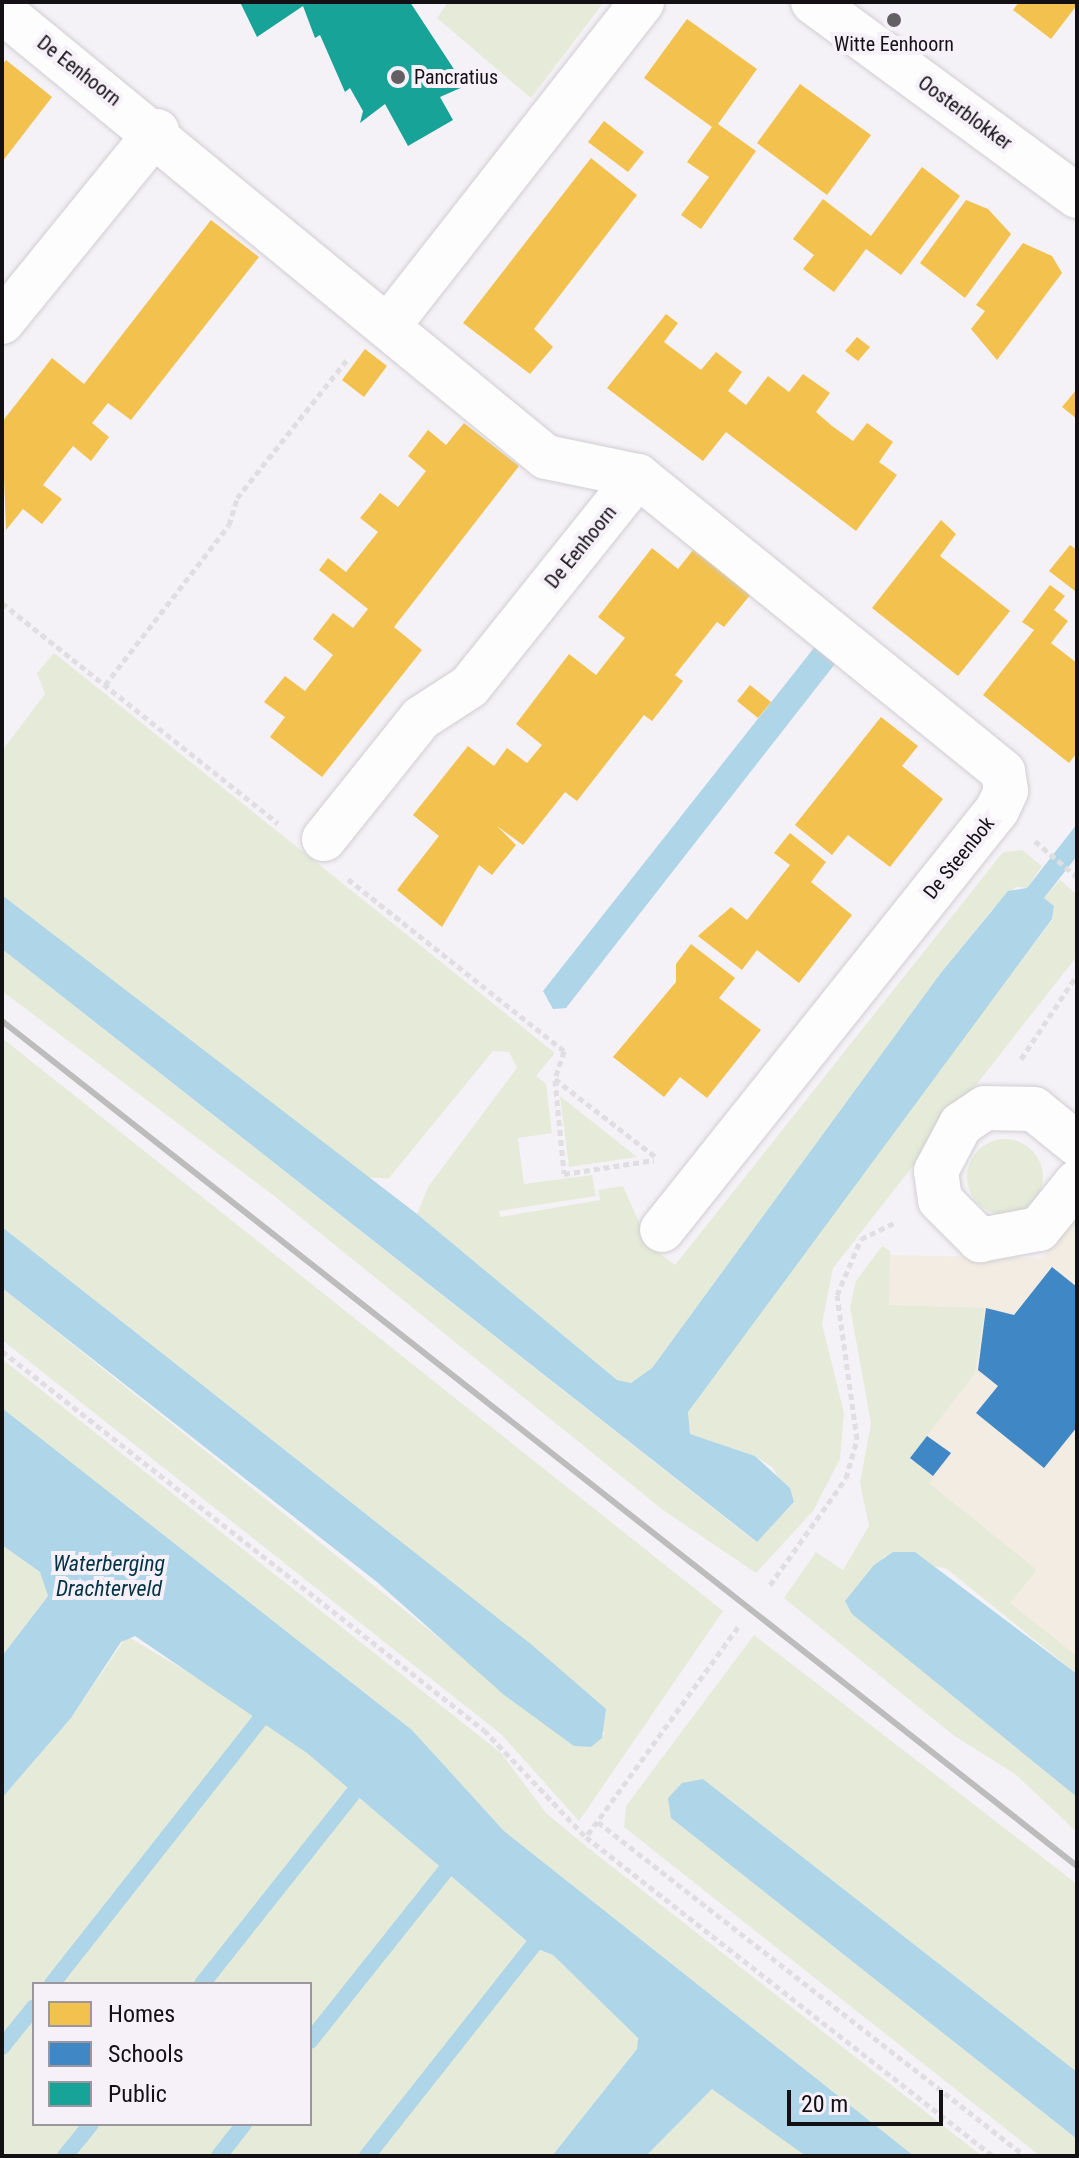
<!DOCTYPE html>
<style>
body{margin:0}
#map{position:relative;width:1079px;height:2158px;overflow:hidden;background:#f5f2f7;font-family:"Roboto Condensed",sans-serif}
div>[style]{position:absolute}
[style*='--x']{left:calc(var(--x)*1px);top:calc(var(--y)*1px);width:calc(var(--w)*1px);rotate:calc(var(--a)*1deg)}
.education>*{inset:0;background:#f3ece3}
.green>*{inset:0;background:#e5ebd8}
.round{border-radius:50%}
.water>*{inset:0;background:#aed5e8}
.homes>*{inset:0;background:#f2c14e}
.schools>*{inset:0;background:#3f88c5}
.public>*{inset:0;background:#17a398}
.stream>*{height:16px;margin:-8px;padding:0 8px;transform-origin:8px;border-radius:8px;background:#aed5e8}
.path>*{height:5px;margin-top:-2.5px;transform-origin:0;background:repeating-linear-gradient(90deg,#dfdee0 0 6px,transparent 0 10px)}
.roads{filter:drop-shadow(0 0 2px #d0ced1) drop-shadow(0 0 2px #d0ced1)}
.minor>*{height:44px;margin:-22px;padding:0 22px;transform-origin:22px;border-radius:22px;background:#fefdfe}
.tertiary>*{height:44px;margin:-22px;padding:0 22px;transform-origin:22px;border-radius:22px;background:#fefdfe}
.rail>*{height:6px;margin:-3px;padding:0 3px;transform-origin:3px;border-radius:3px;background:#bdbcbd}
.dots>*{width:22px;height:22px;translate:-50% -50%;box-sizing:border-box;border:4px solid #f6f0f9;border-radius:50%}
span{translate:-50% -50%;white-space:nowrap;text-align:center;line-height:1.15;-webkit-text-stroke:8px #f6f0f9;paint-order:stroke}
.poi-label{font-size:20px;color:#141115}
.left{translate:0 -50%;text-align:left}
.street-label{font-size:20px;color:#141115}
.water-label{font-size:22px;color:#003345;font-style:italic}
.frame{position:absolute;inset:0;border:4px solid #141115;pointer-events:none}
.legend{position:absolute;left:32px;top:1982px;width:280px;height:144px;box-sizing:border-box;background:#f6f0f9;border:2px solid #9c979e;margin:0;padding:10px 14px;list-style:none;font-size:24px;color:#141115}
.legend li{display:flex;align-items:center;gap:16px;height:40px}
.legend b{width:40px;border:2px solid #9c979e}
.scale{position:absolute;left:787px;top:2090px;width:156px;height:36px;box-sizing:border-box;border:4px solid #141115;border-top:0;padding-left:10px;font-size:24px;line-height:28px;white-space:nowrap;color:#141115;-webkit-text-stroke:6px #f6f0f9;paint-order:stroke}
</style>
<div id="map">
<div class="education">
<i style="clip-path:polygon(1077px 1214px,1077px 1663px,1002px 1604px,897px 1466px,883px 1308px,885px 1255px,1042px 1258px)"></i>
</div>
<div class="green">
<i style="clip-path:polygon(448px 2px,604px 2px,531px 98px,437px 18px)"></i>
<i style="clip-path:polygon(54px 653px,555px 1053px,536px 1076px,546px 1084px,552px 1133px,518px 1138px,524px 1184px,592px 1175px,596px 1196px,499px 1211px,500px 1217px,600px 1200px,598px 1190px,623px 1186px,649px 1245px,675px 1265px,1003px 852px,1022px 850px,1042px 866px,1027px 888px,1016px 887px,994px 907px,940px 974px,652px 1368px,631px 1383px,617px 1380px,417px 1214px,428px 1187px,517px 1068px,509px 1052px,493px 1051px,389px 1178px,364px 1178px,2px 895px,2px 751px,45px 694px,37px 673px)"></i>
<i style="clip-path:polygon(1060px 880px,1077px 895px,1077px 956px,833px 1268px,822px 1324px,844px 1413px,840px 1459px,813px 1511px,756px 1573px,663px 1510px,273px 1195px,2px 991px,2px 949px,756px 1542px,794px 1503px,772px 1467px,755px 1456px,690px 1434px,688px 1412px,698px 1389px,1052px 920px,1054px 906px,1044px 898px)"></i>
<i style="clip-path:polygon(2px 1038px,723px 1611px,579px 1821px,501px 1734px,2px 1340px,2px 1288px,574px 1746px,591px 1747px,605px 1733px,394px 1536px,2px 1227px)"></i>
<i style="clip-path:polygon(560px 1096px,637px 1157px,569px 1167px)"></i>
<i class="round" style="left:967px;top:1139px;width:76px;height:76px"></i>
<i style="clip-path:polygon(882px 1246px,890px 1251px,889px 1305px,985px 1308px,975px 1373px,910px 1458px,933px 1476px,929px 1483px,1037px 1570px,1010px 1603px,1077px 1656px,1077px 1674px,947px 1569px,885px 1556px,846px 1604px,1077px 1797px,1077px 1832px,1015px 1774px,953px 1735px,784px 1598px,816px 1552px,843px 1570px,869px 1526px,860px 1483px,871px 1423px,850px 1307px,856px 1281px)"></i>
<i style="clip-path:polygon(2px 1359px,501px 1753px,546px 1813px,587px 1847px,982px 2156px,914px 2156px,504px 1831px,412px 1730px,2px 1408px)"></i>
<i style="clip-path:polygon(2px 1545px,40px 1572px,48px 1596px,2px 1656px)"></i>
<i style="clip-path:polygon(754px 1635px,1077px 1884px,1077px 2072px,703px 1779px,677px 1788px,671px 1818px,1077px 2139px,1077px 2156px,1040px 2156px,624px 1827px,626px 1806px)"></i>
<i style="clip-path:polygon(evenodd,127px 1636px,243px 1705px,307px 1753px,535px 1948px,553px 1955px,638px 2038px,637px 2049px,552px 2156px,2px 2156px,2px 1798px,71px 1718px,127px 1636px,34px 1984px,310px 1984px,310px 2124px,34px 2124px,34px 1984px)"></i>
<i style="clip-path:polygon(712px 2089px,728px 2095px,806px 2156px,646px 2156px)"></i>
</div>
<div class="water">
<i style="clip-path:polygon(817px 644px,838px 660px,566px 1008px,553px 1009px,543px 991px)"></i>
<i style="clip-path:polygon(1077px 824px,1077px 856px,1044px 898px,1054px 906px,1052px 919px,688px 1412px,690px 1434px,755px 1456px,790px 1488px,794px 1502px,757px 1542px,2px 949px,2px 895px,417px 1214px,617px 1380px,631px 1383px,652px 1368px,940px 974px,1008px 891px,1027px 888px)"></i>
<i style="clip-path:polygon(2px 1227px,532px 1645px,606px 1709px,602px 1738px,591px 1747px,574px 1746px,503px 1694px,377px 1582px,2px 1288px)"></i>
<i style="clip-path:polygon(2px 1408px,412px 1730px,504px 1831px,914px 2156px,806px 2156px,712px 2089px,646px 2156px,552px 2156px,637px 2049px,638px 2038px,553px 1955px,535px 1948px,307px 1753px,135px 1636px,121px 1642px,71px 1718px,2px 1798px,2px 1656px,48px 1596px,40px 1572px,2px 1545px)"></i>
<i style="clip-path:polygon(915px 1552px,1077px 1674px,1077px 1797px,852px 1614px,845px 1601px,874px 1565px,893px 1552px)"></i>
<i style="clip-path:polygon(703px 1779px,1077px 2072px,1077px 2139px,671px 1818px,668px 1798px,682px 1783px)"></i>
</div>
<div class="homes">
<i style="clip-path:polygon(1019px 2px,1077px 2px,1077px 5px,1051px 39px,1013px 10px)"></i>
<i style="clip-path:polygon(687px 19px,757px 69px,718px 124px,756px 151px,701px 229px,681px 215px,709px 177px,687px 162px,712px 127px,644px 78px)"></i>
<i style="clip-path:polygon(6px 60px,52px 97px,2px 162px,2px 65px)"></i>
<i style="clip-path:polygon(800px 84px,871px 135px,827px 195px,757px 143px)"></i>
<i style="clip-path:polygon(604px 121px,644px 152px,628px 172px,588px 142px)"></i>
<i style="clip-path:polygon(591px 158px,637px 195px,534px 329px,553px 347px,530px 374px,463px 323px)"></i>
<i style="clip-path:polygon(922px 167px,960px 196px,901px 275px,866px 249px,834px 292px,803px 269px,814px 255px,793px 239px,823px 199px,871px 236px)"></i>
<i style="clip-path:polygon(966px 200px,988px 209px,1011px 234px,965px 298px,920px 263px)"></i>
<i style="clip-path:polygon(211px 220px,259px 257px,131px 420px,108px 403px,92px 423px,109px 437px,91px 461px,73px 446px,43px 485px,62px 499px,42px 524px,23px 509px,6px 530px,2px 422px,52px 358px,84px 384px)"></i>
<i style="clip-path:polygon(1023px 243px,1052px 256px,1062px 273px,997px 360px,971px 329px,985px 311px,976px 305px)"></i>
<i style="clip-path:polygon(666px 314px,678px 323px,664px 342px,701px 370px,716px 352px,742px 372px,728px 391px,746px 405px,768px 376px,789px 392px,803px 374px,830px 393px,816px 412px,832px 426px,853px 441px,867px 423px,893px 442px,879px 462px,897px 475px,856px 531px,726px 432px,703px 461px,607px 388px)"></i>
<i style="clip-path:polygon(857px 337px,870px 347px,858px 361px,845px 351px)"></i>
<i style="clip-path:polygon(365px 349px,387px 366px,364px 397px,342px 380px)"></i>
<i style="clip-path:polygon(1077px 389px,1077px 419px,1062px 407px)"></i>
<i style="clip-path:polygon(464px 423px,519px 466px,394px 627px,422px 650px,322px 777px,270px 737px,285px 717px,264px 702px,285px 676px,305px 691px,333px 655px,313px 639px,333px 613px,353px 628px,368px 609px,319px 570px,328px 558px,346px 572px,378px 532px,360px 518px,370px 506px,380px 493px,398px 507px,426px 471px,408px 456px,428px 430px,446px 445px)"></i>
<i style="clip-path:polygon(941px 520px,956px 534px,940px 556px,1010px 611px,958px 676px,872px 608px)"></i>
<i style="clip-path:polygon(1070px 545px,1077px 550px,1075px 591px,1049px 571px)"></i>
<i style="clip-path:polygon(652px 548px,678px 569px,693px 550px,751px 594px,724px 627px,717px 622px,675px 675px,683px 681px,667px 702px,652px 721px,644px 715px,577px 801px,565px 792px,523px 845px,497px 826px,516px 845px,492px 875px,479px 865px,442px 927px,397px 890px,439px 836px,413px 815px,468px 746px,494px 766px,507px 748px,527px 763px,542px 745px,516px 724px,569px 654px,596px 675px,625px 638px,598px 617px)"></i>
<i style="clip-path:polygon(1050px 585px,1065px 596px,1054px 610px,1068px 621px,1051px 643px,1077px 663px,1077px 753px,1069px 763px,983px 695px,1034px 630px,1022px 622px)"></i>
<i style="clip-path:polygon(750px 685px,771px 702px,758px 718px,737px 701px)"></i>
<i style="clip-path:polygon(881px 717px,918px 746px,902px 766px,943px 799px,890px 867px,848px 835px,832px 855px,795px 825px)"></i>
<i style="clip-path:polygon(790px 833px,826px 862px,811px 882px,852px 915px,799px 983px,757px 950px,742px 970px,698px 936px,731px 907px,747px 920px,790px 865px,774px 853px)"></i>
<i style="clip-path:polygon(691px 944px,735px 978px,719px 998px,761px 1030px,707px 1098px,680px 1077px,664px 1097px,613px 1057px,676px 982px,676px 964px)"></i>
</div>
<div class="schools">
<i style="clip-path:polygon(1052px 1267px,1077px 1287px,1077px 1427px,1044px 1468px,976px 1413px,998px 1386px,978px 1370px,986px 1308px,1014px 1315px)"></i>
<i style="clip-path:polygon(927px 1436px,951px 1453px,933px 1476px,910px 1458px)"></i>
</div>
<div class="public">
<i style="clip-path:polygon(240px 2px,410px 2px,465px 86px,440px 97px,453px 120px,408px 146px,385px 104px,360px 123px,363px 111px,350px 88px,345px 92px,320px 35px,315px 38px,303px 6px,257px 37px)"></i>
</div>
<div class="stream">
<i style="--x:52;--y:1984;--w:354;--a:-51.8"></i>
<i style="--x:202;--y:1984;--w:263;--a:-51.6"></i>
<i style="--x:310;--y:2041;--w:243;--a:-51.5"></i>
<i style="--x:2;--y:2047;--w:51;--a:-51.3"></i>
<i style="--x:65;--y:2156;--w:41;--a:-50.9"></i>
<i style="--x:219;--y:2156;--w:41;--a:-52"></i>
<i style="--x:367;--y:2156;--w:290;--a:-51.7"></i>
</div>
<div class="path">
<i style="--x:2;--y:603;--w:353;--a:38.6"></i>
<i style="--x:105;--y:685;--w:202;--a:-52.2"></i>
<i style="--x:229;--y:525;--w:28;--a:-73"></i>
<i style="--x:237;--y:498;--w:180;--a:-51.5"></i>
<i style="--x:1035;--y:841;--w:55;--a:40.6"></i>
<i style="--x:348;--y:879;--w:276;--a:38.5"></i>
<i style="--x:564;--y:1051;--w:29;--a:108"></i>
<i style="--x:555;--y:1079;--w:129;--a:37.8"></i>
<i style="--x:1021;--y:1059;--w:101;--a:-56.3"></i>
<i style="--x:555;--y:1080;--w:94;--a:84.5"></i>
<i style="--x:564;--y:1174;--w:91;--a:-8.8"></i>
<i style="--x:2;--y:1351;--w:613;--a:38.18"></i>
<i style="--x:484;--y:1730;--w:148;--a:46.4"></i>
<i style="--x:770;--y:1585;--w:131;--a:-54.6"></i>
<i style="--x:846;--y:1478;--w:41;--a:-74.2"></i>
<i style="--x:857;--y:1439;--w:145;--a:-97.9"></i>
<i style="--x:837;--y:1295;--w:61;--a:-66.8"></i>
<i style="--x:861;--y:1239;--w:39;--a:-26"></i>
<i style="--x:738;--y:1627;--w:259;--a:125.9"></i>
<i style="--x:586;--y:1837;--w:517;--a:38.09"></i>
<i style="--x:598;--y:1822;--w:542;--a:38.03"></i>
</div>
<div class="roads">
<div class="minor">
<i style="--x:2;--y:11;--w:703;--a:39.35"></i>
<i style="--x:546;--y:457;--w:94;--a:11.7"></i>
<i style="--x:638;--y:476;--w:470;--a:39"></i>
<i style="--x:1003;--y:772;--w:19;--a:81"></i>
<i style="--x:1006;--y:791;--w:21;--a:115"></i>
<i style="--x:997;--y:810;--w:537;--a:128.58"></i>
<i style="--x:2;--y:322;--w:246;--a:-50.9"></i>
<i style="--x:389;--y:325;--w:410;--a:-51.9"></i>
<i style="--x:324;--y:839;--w:155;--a:-51.3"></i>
<i style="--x:421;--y:718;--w:57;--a:-32.9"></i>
<i style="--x:469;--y:687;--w:270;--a:-51.3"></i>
<i style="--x:1077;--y:1144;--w:55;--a:-140.9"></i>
<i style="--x:1034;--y:1109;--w:49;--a:-178.8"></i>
<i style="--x:985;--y:1108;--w:29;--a:146"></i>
<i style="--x:961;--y:1124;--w:53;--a:118"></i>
<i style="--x:936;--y:1171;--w:29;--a:82"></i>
<i style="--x:940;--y:1200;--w:57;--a:45"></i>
<i style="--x:980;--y:1240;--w:60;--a:-10.6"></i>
<i style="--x:1039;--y:1229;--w:60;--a:-51"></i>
</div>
<div class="tertiary">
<i style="--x:813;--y:2;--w:328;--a:36.3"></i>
</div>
</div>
<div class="rail">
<i style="--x:2;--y:1021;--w:1367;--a:38.17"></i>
</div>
<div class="dots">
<i style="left:894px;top:20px;background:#636064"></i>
<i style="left:398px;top:77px;background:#636064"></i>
</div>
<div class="poi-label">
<span style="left:894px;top:44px">Witte Eenhoorn</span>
<span class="left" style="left:414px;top:77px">Pancratius</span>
</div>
<div class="street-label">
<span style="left:79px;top:71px;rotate:38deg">De Eenhoorn</span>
<span style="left:965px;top:113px;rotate:36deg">Oosterblokker</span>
<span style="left:581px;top:547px;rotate:-51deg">De Eenhoorn</span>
<span style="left:959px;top:858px;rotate:-51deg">De Steenbok</span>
</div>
<div class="water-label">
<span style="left:109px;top:1576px">Waterberging<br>Drachterveld</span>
</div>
<div class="frame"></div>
<ul class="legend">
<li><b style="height:22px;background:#f2c14e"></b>Homes</li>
<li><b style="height:22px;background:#3f88c5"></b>Schools</li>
<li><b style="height:22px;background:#17a398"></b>Public</li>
</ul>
<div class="scale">20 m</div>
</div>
